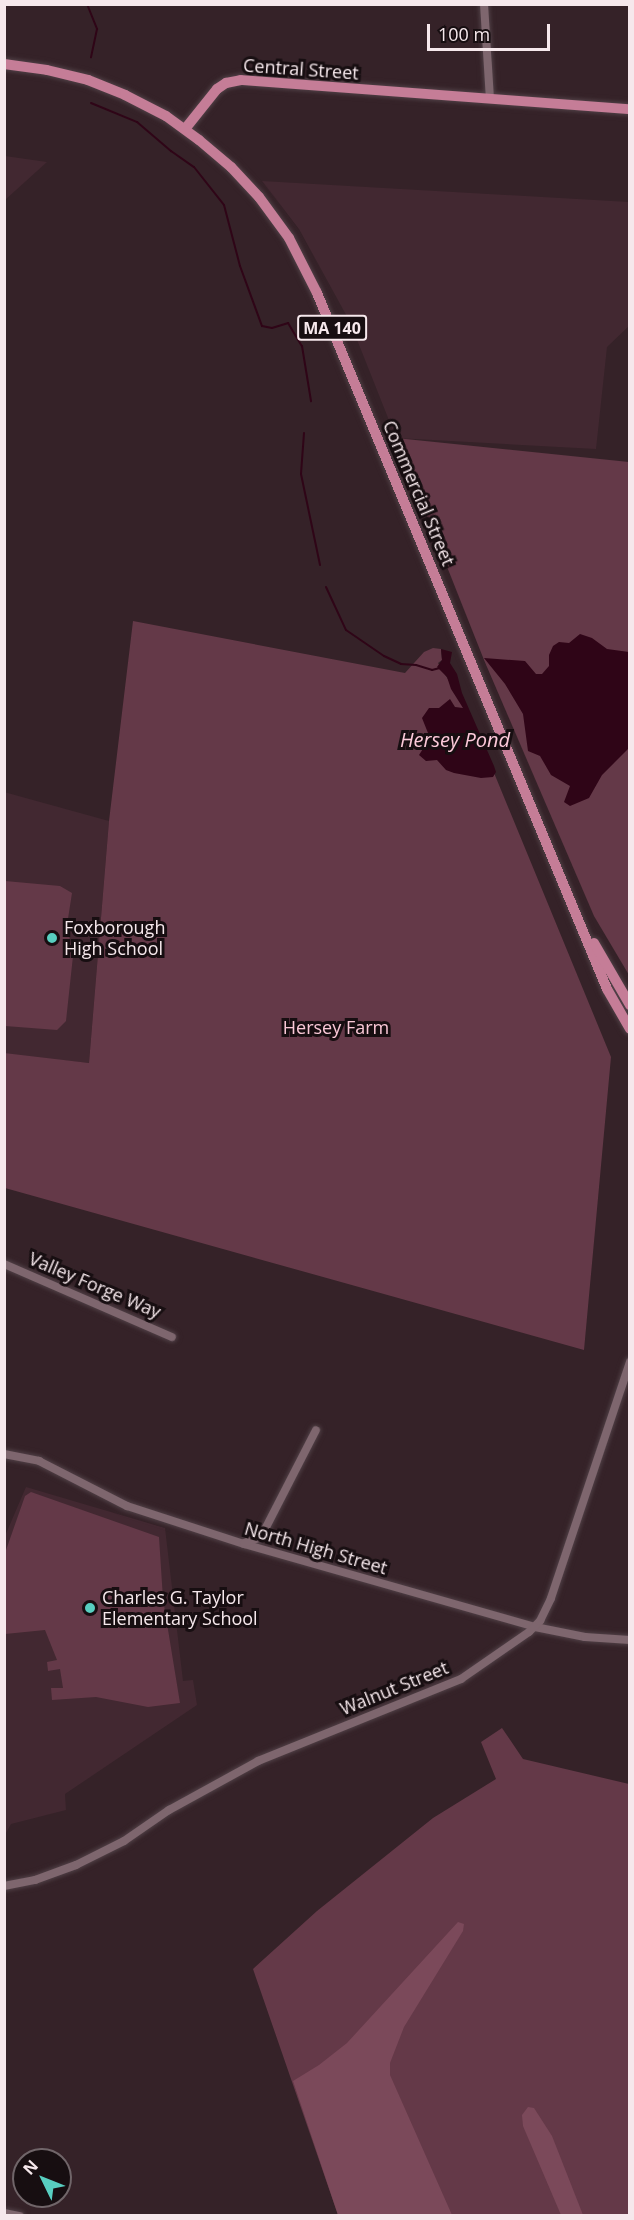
<!DOCTYPE html>
<style>
body{margin:0}
#map{position:relative;width:634px;height:2220px;overflow:hidden;background:#352228;font-family:"Open Sans",sans-serif}
div>[style]{position:absolute}
[style*='--x']{left:calc(var(--x)*1px);top:calc(var(--y)*1px);width:calc(var(--w)*1px);rotate:calc(var(--a)*1deg)}
.built>*{inset:0;background:#422831}
.green>*{inset:0;background:#643948}
.forest>*{inset:0;background:#7b495a}
.water>*{inset:0;background:#2f0517}
.stream>*{height:2px;margin:-1px;padding:0 1px;transform-origin:1px;border-radius:1px;background:#2f0517}
.roads{filter:drop-shadow(0 0 2px #504046) drop-shadow(0 0 2px #504046)}
.minor>*{height:8px;margin:-4px;padding:0 4px;transform-origin:4px;border-radius:4px;background:#7e666e}
.major>*{height:10px;margin:-5px;padding:0 5px;transform-origin:5px;border-radius:5px;background:#c57d97}
.dots>*{width:16px;height:16px;translate:-50% -50%;box-sizing:border-box;border:3px solid #170e11;border-radius:50%}
span{translate:-50% -50%;white-space:nowrap;text-align:center;line-height:1.15;-webkit-text-stroke:6px #170e11;paint-order:stroke}
.shield-label span{padding:2px 4px;background:#170e11;border:2px solid;border-radius:4px;-webkit-text-stroke-width:0}
.shield-label{font-size:16px;color:#f6e8ec;font-weight:700}
.street-label{font-size:18px;color:#f6e8ec}
.poi-label{font-size:18px;color:#f6e8ec}
.left{translate:0 -50%;text-align:left}
.park-label{font-size:18px;color:#fac8d7}
.water-label{font-size:20px;color:#fdcada;font-style:italic}
.frame{position:absolute;inset:0;border:6px solid #f6e8ec;pointer-events:none}
.north{position:absolute;left:12px;top:2148px;width:60px;height:60px;box-sizing:border-box;background:#170e11;border:2px solid #706569;border-radius:50%;rotate:313deg;font-size:16px;font-weight:700;line-height:24px;text-align:center;color:#f6e8ec}
.north::after{content:'';display:block;margin:auto;width:21px;height:27px;background:#58cec0;clip-path:polygon(50% 0,100% 100%,50% 72%,0 100%)}
.scale{position:absolute;left:427px;top:24px;width:123px;height:27px;box-sizing:border-box;border:3px solid #f6e8ec;border-top:0;padding-left:8px;font-size:18px;line-height:21px;white-space:nowrap;color:#f6e8ec;-webkit-text-stroke:4px #170e11;paint-order:stroke}
</style>
<div id="map">
<div class="built">
<i style="clip-path:polygon(5px 156px,47px 162px,5px 200px,4px 156px)"></i>
<i style="clip-path:polygon(262px 181px,629px 202px,629px 326px,607px 347px,596px 449px,396px 438px,350px 322px,299px 229px)"></i>
<i style="clip-path:polygon(4px 792px,109px 821px,89px 1063px,5px 1055px)"></i>
<i style="clip-path:polygon(26px 1487px,165px 1528px,183px 1681px,193px 1680px,197px 1705px,65px 1794px,66px 1810px,11px 1824px,5px 1835px,5px 1536px)"></i>
</div>
<div class="green">
<i style="clip-path:polygon(396px 438px,629px 462px,629px 975px,594px 916px,484px 660px)"></i>
<i style="clip-path:polygon(133px 621px,405px 673px,424px 652px,433px 648px,441px 649px,442px 660px,438px 663px,449px 681px,457px 683px,611px 1057px,584px 1350px,5px 1188px,4px 1053px,89px 1063px,109px 821px)"></i>
<i style="clip-path:polygon(5px 881px,60px 886px,72px 893px,67px 925px,73px 956px,66px 1021px,57px 1030px,5px 1026px)"></i>
<i style="clip-path:polygon(31px 1492px,159px 1537px,163px 1599px,180px 1703px,148px 1707px,96px 1697px,52px 1700px,51px 1688px,63px 1688px,60px 1669px,48px 1671px,47px 1662px,57px 1660px,45px 1630px,5px 1634px,5px 1553px,25px 1496px)"></i>
<i style="clip-path:polygon(502px 1728px,523px 1759px,629px 1784px,629px 2215px,338px 2215px,253px 1969px,317px 1911px,433px 1818px,496px 1779px,481px 1742px)"></i>
</div>
<div class="forest">
<i style="clip-path:polygon(458px 1922px,464px 1924px,463px 1931px,404px 2027px,390px 2063px,390px 2075px,452px 2215px,338px 2215px,293px 2081px,319px 2065px,347px 2043px)"></i>
<i style="clip-path:polygon(528px 2107px,534px 2108px,552px 2136px,583px 2215px,561px 2215px,523px 2126px,522px 2115px)"></i>
</div>
<div class="water">
<i style="clip-path:polygon(580px 634px,592px 638px,607px 649px,629px 652px,629px 748px,602px 775px,589px 798px,570px 806px,564px 802px,570px 786px,551px 775px,540px 756px,528px 751px,523px 714px,505px 684px,484px 658px,525px 661px,536px 674px,542px 674px,549px 666px,549px 655px,553px 646px,559px 642px,569px 643px)"></i>
<i style="clip-path:polygon(441px 649px,452px 652px,450px 663px,457px 674px,462px 693px,494px 766px,496px 772px,493px 777px,481px 778px,454px 773px,446px 770px,437px 760px,426px 761px,419px 755px,428px 741px,428px 733px,422px 718px,429px 708px,439px 708px,450px 699px,455px 707px,463px 708px,451px 689px,447px 677px,437px 667px,442px 660px)"></i>
</div>
<div class="stream">
<i style="--x:87;--y:4;--w:27;--a:68"></i>
<i style="--x:97;--y:29;--w:29;--a:102"></i>
<i style="--x:91;--y:103;--w:50;--a:22.4"></i>
<i style="--x:137;--y:122;--w:45;--a:40.5"></i>
<i style="--x:171;--y:151;--w:28;--a:35"></i>
<i style="--x:194;--y:167;--w:48;--a:51.7"></i>
<i style="--x:224;--y:205;--w:63;--a:75.3"></i>
<i style="--x:240;--y:266;--w:64;--a:69.9"></i>
<i style="--x:262;--y:326;--w:10;--a:11"></i>
<i style="--x:272;--y:328;--w:17;--a:-17"></i>
<i style="--x:288;--y:323;--w:27;--a:59"></i>
<i style="--x:302;--y:346;--w:56;--a:80.7"></i>
<i style="--x:304;--y:433;--w:41;--a:94.2"></i>
<i style="--x:301;--y:474;--w:93;--a:78.2"></i>
<i style="--x:326;--y:587;--w:47;--a:65.1"></i>
<i style="--x:346;--y:630;--w:46;--a:34.4"></i>
<i style="--x:384;--y:656;--w:19;--a:25"></i>
<i style="--x:401;--y:664;--w:15;--a:4"></i>
<i style="--x:416;--y:665;--w:17;--a:17"></i>
<i style="--x:432;--y:670;--w:8;--a:-14"></i>
</div>
<div class="roads">
<div class="minor">
<i style="--x:484;--y:4;--w:95;--a:86.4"></i>
<i style="--x:4;--y:1264;--w:183;--a:23.5"></i>
<i style="--x:4;--y:1454;--w:36;--a:11"></i>
<i style="--x:39;--y:1461;--w:99;--a:27.1"></i>
<i style="--x:127;--y:1506;--w:123;--a:18"></i>
<i style="--x:244;--y:1544;--w:303;--a:15.9"></i>
<i style="--x:535;--y:1627;--w:51;--a:11.3"></i>
<i style="--x:585;--y:1637;--w:45;--a:3.8"></i>
<i style="--x:244;--y:1543;--w:18;--a:-19"></i>
<i style="--x:261;--y:1537;--w:120;--a:-62.8"></i>
<i style="--x:4;--y:1886;--w:32;--a:-11"></i>
<i style="--x:35;--y:1880;--w:44;--a:-20.1"></i>
<i style="--x:76;--y:1865;--w:54;--a:-26.6"></i>
<i style="--x:124;--y:1841;--w:55;--a:-34.6"></i>
<i style="--x:169;--y:1810;--w:102;--a:-28.8"></i>
<i style="--x:258;--y:1761;--w:219;--a:-22"></i>
<i style="--x:461;--y:1679;--w:83;--a:-34.7"></i>
<i style="--x:529;--y:1632;--w:16;--a:-45"></i>
<i style="--x:540;--y:1621;--w:25;--a:-64"></i>
<i style="--x:551;--y:1598;--w:249;--a:-71.5"></i>
<i style="--x:4;--y:2213;--w:16;--a:11"></i>
</div>
<div class="major">
<i style="--x:4;--y:64;--w:43;--a:7.9"></i>
<i style="--x:47;--y:70;--w:42;--a:13.7"></i>
<i style="--x:88;--y:80;--w:40;--a:22"></i>
<i style="--x:125;--y:95;--w:46;--a:27.1"></i>
<i style="--x:166;--y:116;--w:41;--a:36"></i>
<i style="--x:199;--y:140;--w:42;--a:40.2"></i>
<i style="--x:231;--y:167;--w:41;--a:47"></i>
<i style="--x:259;--y:197;--w:51;--a:53.8"></i>
<i style="--x:289;--y:238;--w:62;--a:63"></i>
<i style="--x:317;--y:293;--w:754;--a:67.38"></i>
<i style="--x:607;--y:989;--w:46;--a:60.1"></i>
<i style="--x:185;--y:129;--w:51;--a:-51.3"></i>
<i style="--x:217;--y:89;--w:11;--a:-34"></i>
<i style="--x:226;--y:83;--w:15;--a:-11"></i>
<i style="--x:241;--y:80;--w:390;--a:4.3"></i>
<i style="--x:594;--y:943;--w:72;--a:59.9"></i>
</div>
</div>
<div class="dots">
<i style="left:52px;top:938px;background:#58cec0"></i>
<i style="left:90px;top:1608px;background:#58cec0"></i>
</div>
<div class="shield-label">
<span style="left:332px;top:328px">MA 140</span>
</div>
<div class="street-label">
<span style="left:301px;top:69px;rotate:4deg">Central Street</span>
<span style="left:419px;top:493px;rotate:67deg">Commercial Street</span>
<span style="left:95px;top:1285px;rotate:23deg">Valley Forge Way</span>
<span style="left:316px;top:1548px;rotate:16deg">North High Street</span>
<span style="left:394px;top:1688px;rotate:-22deg">Walnut Street</span>
</div>
<div class="poi-label">
<span class="left" style="left:64px;top:938px">Foxborough<br>High School</span>
<span class="left" style="left:102px;top:1608px">Charles G. Taylor<br>Elementary School</span>
</div>
<div class="park-label">
<span style="left:336px;top:1027px">Hersey Farm</span>
</div>
<div class="water-label">
<span style="left:455px;top:739px">Hersey Pond</span>
</div>
<div class="frame"></div>
<div class="north">N</div>
<div class="scale">100 m</div>
</div>
